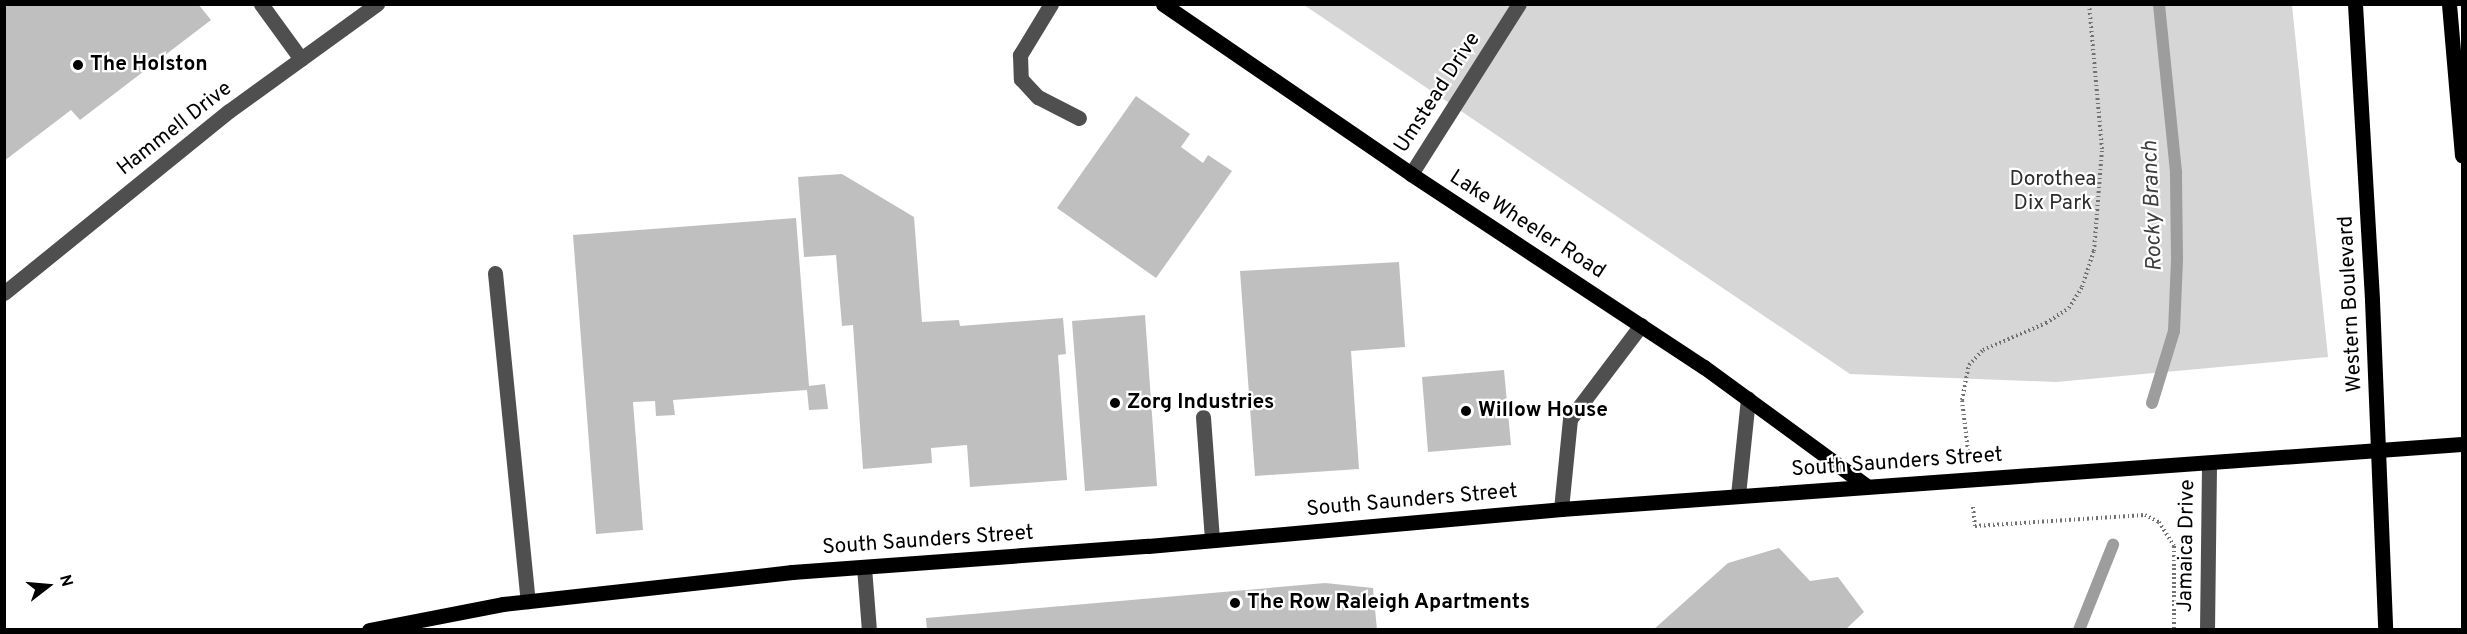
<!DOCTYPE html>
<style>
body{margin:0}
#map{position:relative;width:2467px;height:634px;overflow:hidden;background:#fff;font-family:Overpass,sans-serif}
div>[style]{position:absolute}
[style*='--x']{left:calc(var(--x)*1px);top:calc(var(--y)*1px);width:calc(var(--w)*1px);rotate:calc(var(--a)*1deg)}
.green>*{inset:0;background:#d6d6d6}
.stream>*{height:12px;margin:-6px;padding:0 6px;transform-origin:6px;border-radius:6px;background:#9d9d9d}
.building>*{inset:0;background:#bfbfbf}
.path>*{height:4px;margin-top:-2px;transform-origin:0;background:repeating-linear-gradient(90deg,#717171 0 1.5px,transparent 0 4.5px)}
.minor>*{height:15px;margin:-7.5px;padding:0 7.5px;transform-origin:7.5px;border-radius:7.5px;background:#4f4f4f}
.major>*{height:15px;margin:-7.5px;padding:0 7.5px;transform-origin:7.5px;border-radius:7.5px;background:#000}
.dots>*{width:16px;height:16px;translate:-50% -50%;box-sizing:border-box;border:3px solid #fff;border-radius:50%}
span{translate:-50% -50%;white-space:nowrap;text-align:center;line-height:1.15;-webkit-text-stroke:4.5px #fff;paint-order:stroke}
.poi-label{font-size:21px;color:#000;font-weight:700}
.left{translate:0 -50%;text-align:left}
.street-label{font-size:21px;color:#000}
.park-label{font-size:21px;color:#2d2d2d}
.water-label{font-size:22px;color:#3e3e3e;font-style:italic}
.frame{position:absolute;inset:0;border:6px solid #000;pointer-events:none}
.north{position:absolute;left:18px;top:556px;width:60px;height:60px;-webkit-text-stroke:4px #fff;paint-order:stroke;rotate:74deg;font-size:16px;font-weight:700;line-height:24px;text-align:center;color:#000}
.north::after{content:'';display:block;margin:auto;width:21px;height:27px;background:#000;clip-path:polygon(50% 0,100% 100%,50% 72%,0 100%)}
</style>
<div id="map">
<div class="green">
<i style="clip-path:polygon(1304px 5px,2292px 5px,2328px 357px,2056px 382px,1850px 374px)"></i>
</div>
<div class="stream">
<i style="--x:2152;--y:403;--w:75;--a:-73"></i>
<i style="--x:2174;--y:331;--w:72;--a:-87.6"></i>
<i style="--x:2177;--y:259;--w:87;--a:-90.7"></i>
<i style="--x:2176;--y:172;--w:169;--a:-95.8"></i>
<i style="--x:2079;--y:630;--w:92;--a:-68.2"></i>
</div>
<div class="building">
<i style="clip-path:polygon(4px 4px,198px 4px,211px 20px,80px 120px,71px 110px,4px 161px)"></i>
<i style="clip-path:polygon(1136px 96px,1190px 134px,1181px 147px,1203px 163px,1208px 155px,1232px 171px,1156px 278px,1057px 208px)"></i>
<i style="clip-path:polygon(842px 174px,914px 217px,922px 322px,959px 320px,960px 326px,1063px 318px,1066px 354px,1058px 355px,1067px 480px,970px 487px,967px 445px,931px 448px,932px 463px,863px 469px,853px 325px,842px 326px,836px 255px,804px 257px,798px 177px)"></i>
<i style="clip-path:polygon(796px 218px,809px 386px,825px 384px,828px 409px,809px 410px,807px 390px,673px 400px,675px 415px,656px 416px,655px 401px,633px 402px,643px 530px,596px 534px,573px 235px)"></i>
<i style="clip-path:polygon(1399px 262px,1405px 347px,1351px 351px,1359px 469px,1255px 476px,1240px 271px)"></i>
<i style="clip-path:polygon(1145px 315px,1157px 486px,1085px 491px,1072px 321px)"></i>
<i style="clip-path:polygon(1504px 370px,1511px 445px,1428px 452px,1422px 377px)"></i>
<i style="clip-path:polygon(1779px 548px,1810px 581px,1838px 577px,1864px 612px,1845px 630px,1653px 630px,1728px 563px)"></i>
<i style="clip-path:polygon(1325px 583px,1373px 588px,1377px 630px,927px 630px,926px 618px)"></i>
</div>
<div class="path">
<i style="--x:1968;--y:451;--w:51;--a:-96.7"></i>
<i style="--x:1962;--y:400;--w:36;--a:-79"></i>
<i style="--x:1969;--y:365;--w:21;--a:-47"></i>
<i style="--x:1983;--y:350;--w:69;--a:-23.2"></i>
<i style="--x:2046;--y:323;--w:27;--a:-33"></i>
<i style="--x:2069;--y:308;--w:25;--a:-58"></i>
<i style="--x:2082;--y:287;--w:38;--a:-72"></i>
<i style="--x:2094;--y:251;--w:102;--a:-85.5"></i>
<i style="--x:2102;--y:149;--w:146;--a:-95.1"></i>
<i style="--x:1973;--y:507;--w:19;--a:84"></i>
<i style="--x:1975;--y:526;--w:170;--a:-3.7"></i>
<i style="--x:2145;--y:515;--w:16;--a:27"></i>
<i style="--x:2159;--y:522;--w:28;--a:58"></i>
<i style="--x:2174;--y:546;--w:84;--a:90"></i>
</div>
<div class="minor">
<i style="--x:261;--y:4;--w:68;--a:54"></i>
<i style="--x:1051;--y:4;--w:60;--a:121.3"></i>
<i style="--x:1020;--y:55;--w:24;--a:88"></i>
<i style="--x:1021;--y:79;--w:25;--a:47"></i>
<i style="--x:1038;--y:97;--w:46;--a:27.1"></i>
<i style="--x:1411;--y:174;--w:201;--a:-57.6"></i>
<i style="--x:495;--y:273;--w:330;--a:84.3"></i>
<i style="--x:4;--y:293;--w:289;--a:-39"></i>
<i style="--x:229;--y:111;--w:183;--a:-35.9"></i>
<i style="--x:1203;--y:417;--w:123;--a:85.8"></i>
<i style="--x:1738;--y:495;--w:97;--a:-84.1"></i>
<i style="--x:1561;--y:509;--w:90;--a:-84.3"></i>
<i style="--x:1570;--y:419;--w:118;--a:-52.9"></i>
<i style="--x:864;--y:567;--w:63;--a:85.5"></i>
<i style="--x:2207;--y:630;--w:167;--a:-89.3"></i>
</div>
<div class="major">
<i style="--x:1163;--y:4;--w:301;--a:34.4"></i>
<i style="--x:1411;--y:174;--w:351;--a:33.4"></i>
<i style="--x:1704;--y:367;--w:200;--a:36.2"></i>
<i style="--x:2355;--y:4;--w:296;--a:86.7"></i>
<i style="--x:2372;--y:300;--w:330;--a:87.7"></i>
<i style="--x:2449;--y:4;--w:152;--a:85.1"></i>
<i style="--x:369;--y:630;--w:136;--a:-11"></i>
<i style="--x:503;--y:604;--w:291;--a:-6.3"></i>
<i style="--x:792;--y:572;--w:357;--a:-4.2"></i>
<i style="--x:1148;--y:546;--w:415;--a:-5.1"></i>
<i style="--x:1561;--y:509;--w:903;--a:-4.13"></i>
</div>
<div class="dots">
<i style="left:78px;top:65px;background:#000"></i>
<i style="left:1115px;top:403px;background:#000"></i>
<i style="left:1466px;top:411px;background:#000"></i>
<i style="left:1235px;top:603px;background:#000"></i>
</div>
<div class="poi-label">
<span class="left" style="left:90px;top:65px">The Holston</span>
<span class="left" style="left:1127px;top:403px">Zorg Industries</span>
<span class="left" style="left:1478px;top:411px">Willow House</span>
<span class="left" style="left:1247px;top:603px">The Row Raleigh Apartments</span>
</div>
<div class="street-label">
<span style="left:1438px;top:93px;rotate:-57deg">Umstead Drive</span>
<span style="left:175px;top:129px;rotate:-38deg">Hammell Drive</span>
<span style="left:1527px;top:225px;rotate:33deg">Lake Wheeler Road</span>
<span style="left:2351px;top:304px;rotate:-93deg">Western Boulevard</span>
<span style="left:1897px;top:463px;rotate:-4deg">South Saunders Street</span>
<span style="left:1412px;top:501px;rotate:-5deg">South Saunders Street</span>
<span style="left:928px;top:541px;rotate:-4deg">South Saunders Street</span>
<span style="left:2187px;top:546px;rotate:-89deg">Jamaica Drive</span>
</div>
<div class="park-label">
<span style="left:2053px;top:192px">Dorothea<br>Dix Park</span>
</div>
<div class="water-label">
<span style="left:2153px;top:206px;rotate:-92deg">Rocky Branch</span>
</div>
<div class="frame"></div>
<div class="north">N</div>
</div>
